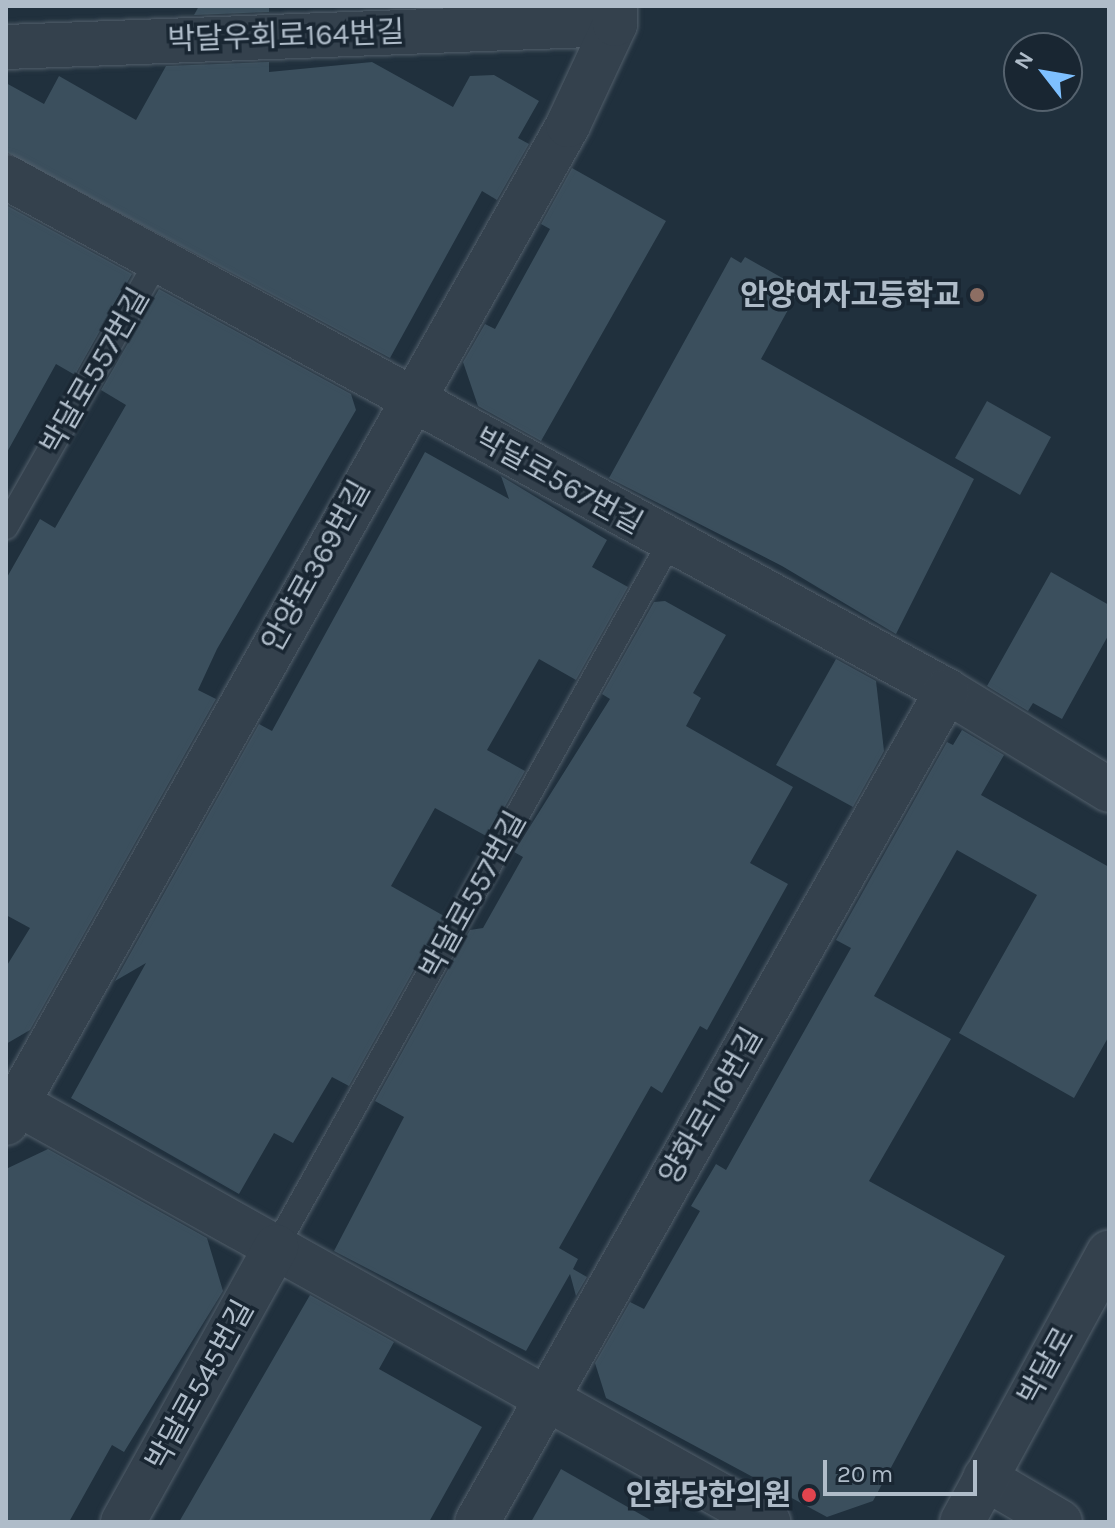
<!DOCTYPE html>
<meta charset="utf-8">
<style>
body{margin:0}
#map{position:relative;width:1115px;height:1528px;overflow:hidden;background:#20303d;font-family:Karla,"Noto Sans KR",sans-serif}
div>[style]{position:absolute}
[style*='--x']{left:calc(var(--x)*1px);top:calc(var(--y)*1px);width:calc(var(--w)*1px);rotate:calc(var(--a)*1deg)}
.building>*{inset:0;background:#3b4f5d}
.roads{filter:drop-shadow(0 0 2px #525f6b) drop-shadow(0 0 2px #525f6b)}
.service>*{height:24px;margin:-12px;padding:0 12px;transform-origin:12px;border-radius:12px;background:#34414d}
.minor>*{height:44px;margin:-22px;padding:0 22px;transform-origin:22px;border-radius:22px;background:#34414d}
.tertiary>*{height:44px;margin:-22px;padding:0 22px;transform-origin:22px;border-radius:22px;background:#34414d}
.dots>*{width:22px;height:22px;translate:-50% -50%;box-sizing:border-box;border:4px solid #192632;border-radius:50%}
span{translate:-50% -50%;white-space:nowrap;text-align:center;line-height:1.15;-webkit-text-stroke:7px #192632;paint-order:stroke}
.street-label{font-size:30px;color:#afbcc9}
.poi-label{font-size:30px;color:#afbcc9;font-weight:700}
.right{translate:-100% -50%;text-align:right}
.frame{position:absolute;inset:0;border:8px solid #afbcc9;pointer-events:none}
.north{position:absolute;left:1003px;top:32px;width:80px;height:80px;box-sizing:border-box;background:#192632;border:2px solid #55626e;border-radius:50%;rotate:301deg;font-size:22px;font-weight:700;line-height:32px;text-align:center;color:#afbcc9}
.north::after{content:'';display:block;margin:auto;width:28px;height:36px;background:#7ec0ff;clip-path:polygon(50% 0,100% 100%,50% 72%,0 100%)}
.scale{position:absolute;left:823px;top:1460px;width:154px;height:36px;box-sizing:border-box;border:4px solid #afbcc9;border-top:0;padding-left:10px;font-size:24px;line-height:28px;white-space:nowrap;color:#afbcc9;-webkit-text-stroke:6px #192632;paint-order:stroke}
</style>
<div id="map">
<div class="building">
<i style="clip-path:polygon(199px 6px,269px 6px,269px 12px,194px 15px)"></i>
<i style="clip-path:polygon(269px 62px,269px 72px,372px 62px,453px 107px,470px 76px,494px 75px,539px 101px,518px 138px,529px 144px,497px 200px,482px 191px,390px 358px,6px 152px,6px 83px,44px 104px,59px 76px,136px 120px,166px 66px)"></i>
<i style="clip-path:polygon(572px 168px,666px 221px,541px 441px,478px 406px,463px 362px,485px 324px,495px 329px,550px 229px,541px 224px)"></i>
<i style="clip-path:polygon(6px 205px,132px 274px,75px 375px,56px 364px,6px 454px)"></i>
<i style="clip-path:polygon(731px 257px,741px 263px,745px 257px,800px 288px,761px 359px,974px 479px,896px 634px,782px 566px,609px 478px)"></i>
<i style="clip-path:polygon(159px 289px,351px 394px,356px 410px,217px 649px,198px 690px,216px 699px,30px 1030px,6px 1044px,6px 967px,30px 928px,6px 915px,6px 579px,40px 519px,55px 528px,126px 405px,101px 390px)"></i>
<i style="clip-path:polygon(987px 401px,1051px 437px,1020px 495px,955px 458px)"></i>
<i style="clip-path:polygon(425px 452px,509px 499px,501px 476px,607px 540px,592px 567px,628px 587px,576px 680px,539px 659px,487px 750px,525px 771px,488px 837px,435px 808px,391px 886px,444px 916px,349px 1086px,332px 1077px,293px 1143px,274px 1133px,239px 1194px,71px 1098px,146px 963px,115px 981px,259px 724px,272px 731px)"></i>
<i style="clip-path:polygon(1051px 572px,1109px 605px,1109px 634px,1062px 719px,1033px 703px,1028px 711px,987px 686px)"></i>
<i style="clip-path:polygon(665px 601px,726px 635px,693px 693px,701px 698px,686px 726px,793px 787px,750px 863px,788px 884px,707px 1030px,700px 1026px,662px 1093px,651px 1086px,559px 1248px,578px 1259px,573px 1269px,587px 1277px,576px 1296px,570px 1274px,526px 1351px,334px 1251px,404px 1117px,375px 1101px,470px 930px,483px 928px,523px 857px,514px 852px,610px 699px,602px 694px,654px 602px)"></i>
<i style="clip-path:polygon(836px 659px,876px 681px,884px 751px,853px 807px,776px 765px)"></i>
<i style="clip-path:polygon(962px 730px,1004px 755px,981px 795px,1109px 867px,1109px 1036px,1074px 1098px,959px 1033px,1037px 895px,957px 850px,874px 996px,951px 1039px,869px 1181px,1005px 1256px,873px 1501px,827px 1517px,606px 1398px,595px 1363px,630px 1302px,644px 1309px,700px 1211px,691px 1206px,716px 1164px,726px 1170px,851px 948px,836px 940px,947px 742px,953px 745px)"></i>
<i style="clip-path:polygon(48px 1149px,207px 1238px,223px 1291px,124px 1452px,112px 1445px,69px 1522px,6px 1522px,6px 1169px)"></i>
<i style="clip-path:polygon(310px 1295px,394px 1342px,379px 1369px,482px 1427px,429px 1522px,179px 1522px)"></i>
<i style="clip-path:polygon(561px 1469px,654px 1522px,531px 1522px)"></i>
</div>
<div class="roads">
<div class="service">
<i style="--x:6;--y:527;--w:312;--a:-60.4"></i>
<i style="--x:276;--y:1247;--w:808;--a:-60.8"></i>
</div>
<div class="minor">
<i style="--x:6;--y:47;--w:609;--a:-2.16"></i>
<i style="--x:6;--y:177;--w:1072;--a:28.64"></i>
<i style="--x:947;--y:691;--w:190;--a:31.4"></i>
<i style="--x:6;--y:1097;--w:873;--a:29.15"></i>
<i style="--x:6;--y:1123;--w:1145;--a:-60.61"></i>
<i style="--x:568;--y:125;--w:111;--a:-65"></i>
<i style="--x:615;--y:24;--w:18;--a:-90"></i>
<i style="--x:985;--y:1478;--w:87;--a:30.4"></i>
<i style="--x:123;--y:1522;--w:315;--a:-60.9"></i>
<i style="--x:477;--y:1522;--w:955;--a:-60.51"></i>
</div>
<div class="tertiary">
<i style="--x:962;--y:1522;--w:307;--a:-61.4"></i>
</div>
</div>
<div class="dots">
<i style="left:977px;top:295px;background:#8d6e63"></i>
<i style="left:809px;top:1495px;background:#e0444e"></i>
</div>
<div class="street-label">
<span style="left:286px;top:36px;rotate:-2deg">박달우회로164번길</span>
<span style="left:95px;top:371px;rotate:-60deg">박달로557번길</span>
<span style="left:559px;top:481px;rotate:29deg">박달로567번길</span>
<span style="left:316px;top:566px;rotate:-61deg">안양로369번길</span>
<span style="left:473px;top:895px;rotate:-61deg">박달로557번길</span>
<span style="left:711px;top:1106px;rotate:-60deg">양화로116번길</span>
<span style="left:1046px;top:1366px;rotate:-61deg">박달로</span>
<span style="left:200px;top:1385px;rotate:-61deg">박달로545번길</span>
</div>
<div class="poi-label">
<span class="right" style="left:961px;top:295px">안양여자고등학교</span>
<span class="right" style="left:791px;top:1495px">인화당한의원</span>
</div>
<div class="frame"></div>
<div class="north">N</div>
<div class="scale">20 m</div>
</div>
